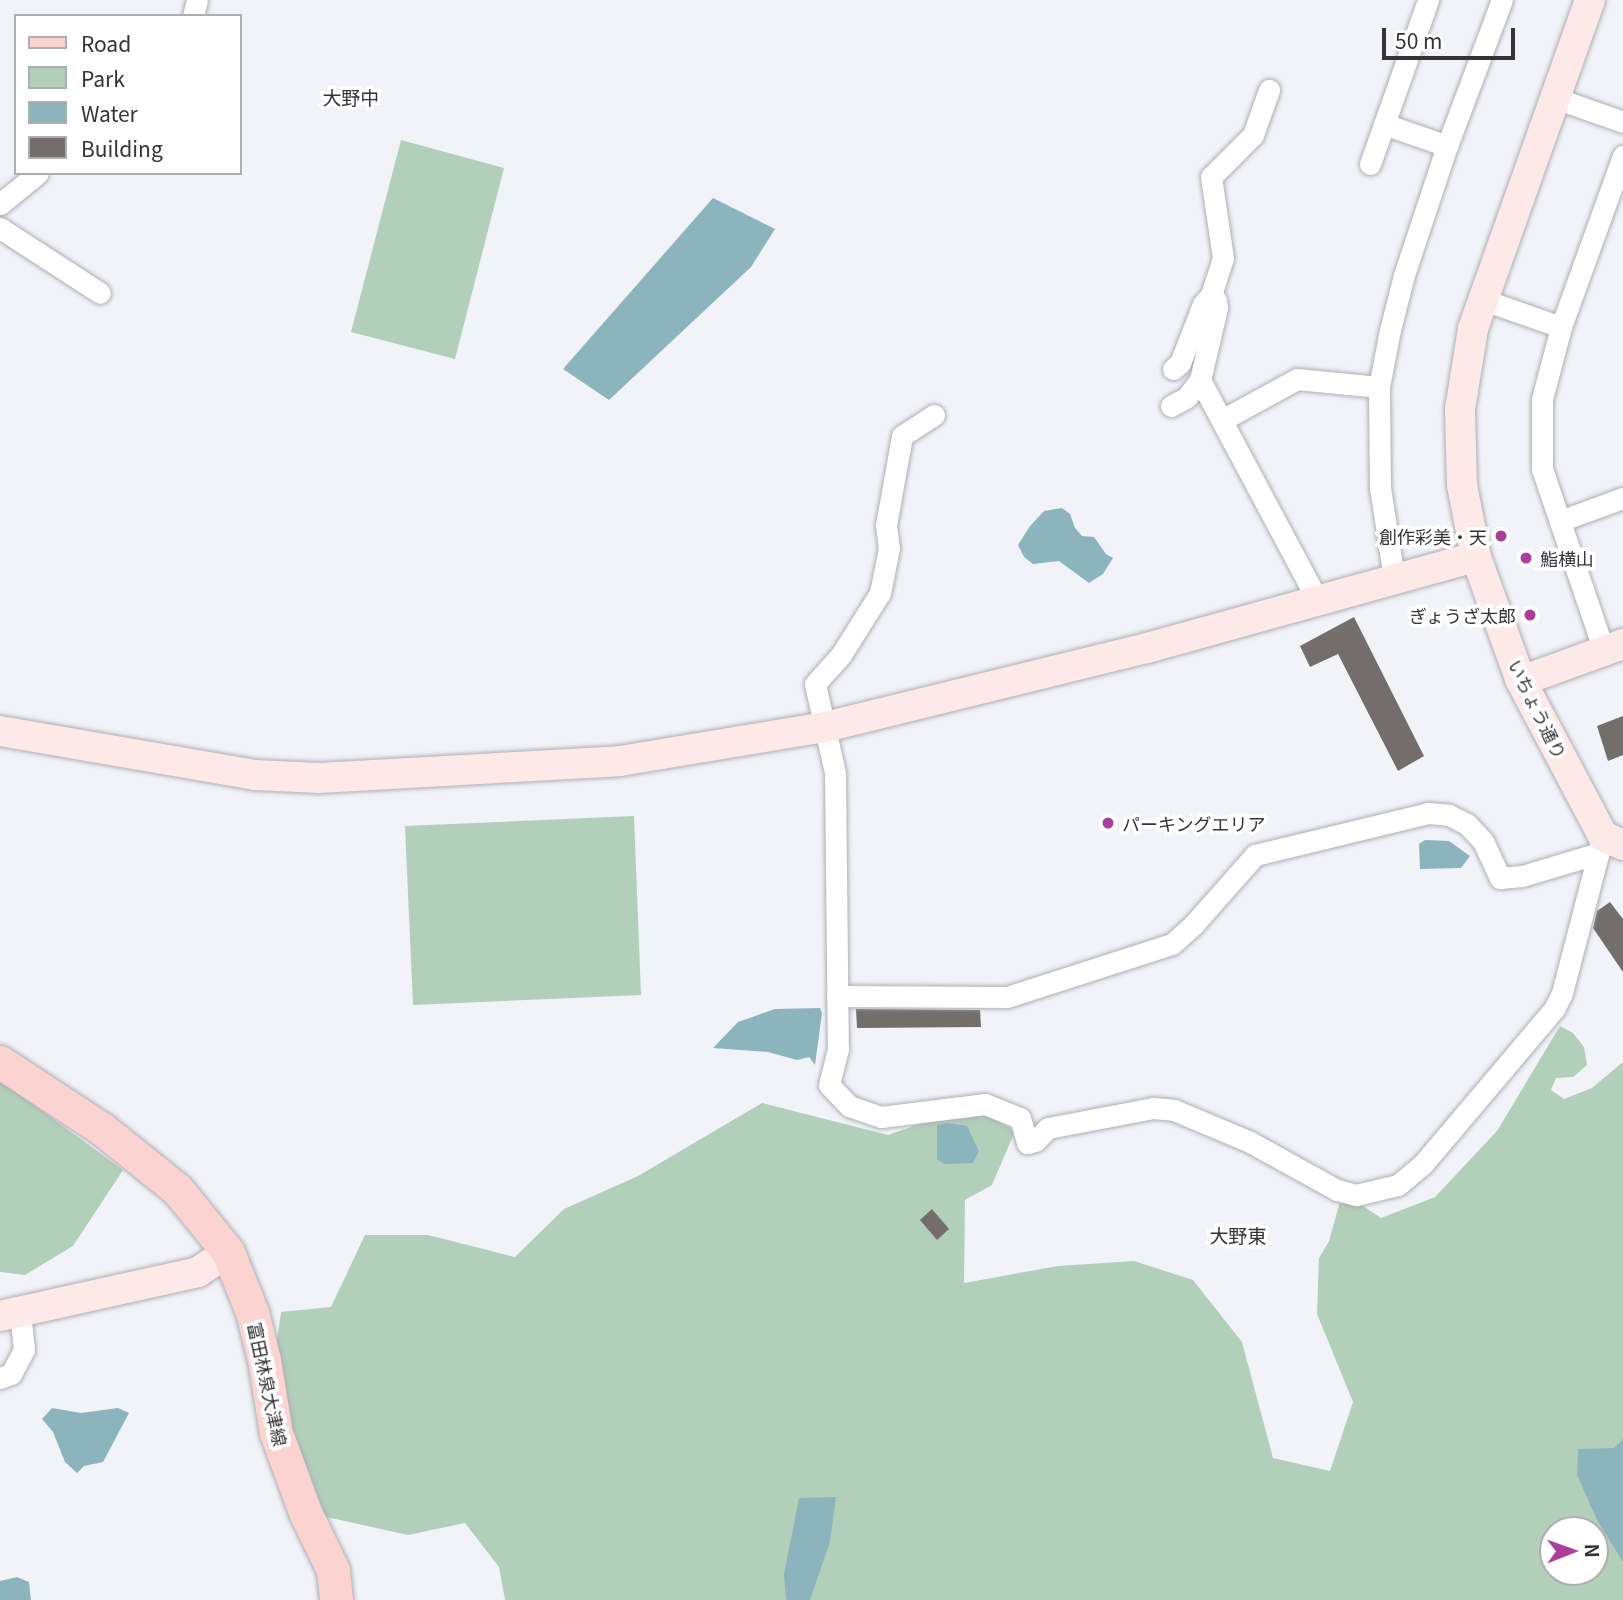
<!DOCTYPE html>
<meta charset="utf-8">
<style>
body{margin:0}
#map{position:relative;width:1623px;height:1600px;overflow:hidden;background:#f2f3f9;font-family:Georgia,"Noto Sans JP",serif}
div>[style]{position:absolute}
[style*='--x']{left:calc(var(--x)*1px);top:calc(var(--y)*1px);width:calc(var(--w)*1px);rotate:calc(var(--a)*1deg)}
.green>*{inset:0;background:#b2cfba}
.water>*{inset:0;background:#8cb4bc}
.building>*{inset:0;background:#736d6b}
.roads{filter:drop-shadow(0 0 2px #adaeb4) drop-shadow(0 0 2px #adaeb4)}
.street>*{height:21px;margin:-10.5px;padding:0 10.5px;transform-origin:10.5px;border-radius:10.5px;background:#fff}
.secondary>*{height:30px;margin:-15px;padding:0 15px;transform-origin:15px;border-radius:15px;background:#fde9e8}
.primary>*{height:33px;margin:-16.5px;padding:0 16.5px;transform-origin:16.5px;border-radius:16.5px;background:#fbd3d0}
.dots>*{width:19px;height:19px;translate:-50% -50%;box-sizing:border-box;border:4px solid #fff;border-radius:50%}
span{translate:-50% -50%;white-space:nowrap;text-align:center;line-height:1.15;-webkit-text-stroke:7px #fff;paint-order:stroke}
.poi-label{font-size:18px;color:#343437}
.right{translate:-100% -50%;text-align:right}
.left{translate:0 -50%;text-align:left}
.street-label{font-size:18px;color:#343437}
.neighbourhood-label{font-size:19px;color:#343437}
.legend{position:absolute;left:14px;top:14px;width:228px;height:161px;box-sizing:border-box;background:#fff;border:2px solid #aeaeaf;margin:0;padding:9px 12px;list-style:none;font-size:21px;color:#343437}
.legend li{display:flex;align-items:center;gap:14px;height:35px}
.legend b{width:35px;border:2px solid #aeaeaf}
.north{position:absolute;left:1539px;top:1516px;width:70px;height:70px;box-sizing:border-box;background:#fff;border:2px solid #aeaeaf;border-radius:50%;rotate:89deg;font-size:19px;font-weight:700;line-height:28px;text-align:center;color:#343437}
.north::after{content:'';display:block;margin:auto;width:24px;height:32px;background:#ac3e9b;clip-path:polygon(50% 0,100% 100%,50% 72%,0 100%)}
.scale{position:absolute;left:1382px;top:28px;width:133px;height:32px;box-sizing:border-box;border:4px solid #343437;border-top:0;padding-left:9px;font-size:21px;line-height:24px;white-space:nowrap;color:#343437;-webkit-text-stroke:5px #fff;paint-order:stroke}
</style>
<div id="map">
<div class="green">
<i style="clip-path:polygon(401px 140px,504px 168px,455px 359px,351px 332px)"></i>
<i style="clip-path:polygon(634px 816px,641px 995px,413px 1005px,405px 826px)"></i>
<i style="clip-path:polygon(evenodd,1560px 1026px,1573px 1033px,1584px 1047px,1587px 1065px,1573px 1077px,1556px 1078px,1551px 1090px,1564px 1099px,1592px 1088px,1623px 1062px,1623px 1600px,505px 1600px,499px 1567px,465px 1523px,408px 1535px,322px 1516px,307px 1490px,290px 1420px,277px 1341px,281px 1312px,331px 1307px,365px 1235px,428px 1235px,515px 1257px,564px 1209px,638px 1176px,762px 1103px,888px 1135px,934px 1119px,984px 1113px,1015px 1131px,992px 1185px,965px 1200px,964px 1283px,1058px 1266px,1134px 1261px,1193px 1280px,1242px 1342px,1273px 1458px,1330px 1471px,1353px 1402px,1317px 1314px,1319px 1258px,1329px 1241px,1341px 1198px,1360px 1204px,1381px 1218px,1435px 1197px,1497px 1131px,1560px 1026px,1553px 1530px,1595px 1530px,1595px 1572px,1553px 1572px,1553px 1530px)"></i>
<i style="clip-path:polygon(0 1080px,123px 1170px,73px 1246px,25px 1275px,0 1272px)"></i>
</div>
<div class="water">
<i style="clip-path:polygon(713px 198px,775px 229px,751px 267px,609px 400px,563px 369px)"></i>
<i style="clip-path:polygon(1062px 508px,1070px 514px,1075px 528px,1082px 536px,1094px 537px,1106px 554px,1113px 558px,1103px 574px,1089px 583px,1059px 561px,1033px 564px,1024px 557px,1018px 545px,1030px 526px,1044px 511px)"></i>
<i style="clip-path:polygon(1425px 840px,1449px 841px,1470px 856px,1461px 868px,1420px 869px,1419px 844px)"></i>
<i style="clip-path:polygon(820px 1008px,822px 1013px,815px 1065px,809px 1057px,797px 1060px,768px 1052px,713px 1048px,738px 1022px,775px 1009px)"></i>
<i style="clip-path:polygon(948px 1123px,967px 1126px,979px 1151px,973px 1163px,944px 1164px,937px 1159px,937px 1125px)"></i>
<i style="clip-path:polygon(52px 1408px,81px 1413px,118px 1408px,129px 1413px,103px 1462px,84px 1466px,77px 1473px,65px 1462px,53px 1432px,42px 1419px)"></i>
<i style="clip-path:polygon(1623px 1439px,1623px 1562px,1598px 1522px,1577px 1475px,1578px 1449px,1614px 1448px)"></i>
<i style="clip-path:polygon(836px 1497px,830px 1542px,810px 1600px,786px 1600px,784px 1574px,799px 1498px)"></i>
<i style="clip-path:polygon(17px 1577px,29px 1582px,31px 1600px,0 1600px,0 1581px)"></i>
</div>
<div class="building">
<i style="clip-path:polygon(1354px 617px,1424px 756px,1398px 771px,1338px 654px,1310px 667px,1300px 646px)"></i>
<i style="clip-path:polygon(1623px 716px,1623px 755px,1608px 761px,1597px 726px)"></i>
<i style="clip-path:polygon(1610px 902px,1623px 919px,1623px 972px,1593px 928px,1597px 911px)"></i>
<i style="clip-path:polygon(856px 1009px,980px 1010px,981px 1027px,857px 1028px)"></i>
<i style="clip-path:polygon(932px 1209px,949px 1229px,937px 1240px,920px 1220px)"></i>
</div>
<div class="roads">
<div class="street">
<i style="--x:193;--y:16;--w:16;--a:-76"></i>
<i style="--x:1555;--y:98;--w:72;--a:19.4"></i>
<i style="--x:1384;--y:124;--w:67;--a:19.2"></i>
<i style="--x:1370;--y:164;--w:174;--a:-70.5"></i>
<i style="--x:0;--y:204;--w:49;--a:-39.2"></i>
<i style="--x:0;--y:228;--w:119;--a:33"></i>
<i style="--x:1481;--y:299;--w:85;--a:19.3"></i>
<i style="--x:1173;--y:369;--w:9;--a:-41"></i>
<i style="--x:1180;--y:363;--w:63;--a:-68.7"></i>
<i style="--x:1203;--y:304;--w:12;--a:-48"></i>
<i style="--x:1211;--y:295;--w:39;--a:-72"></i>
<i style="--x:1223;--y:258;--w:82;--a:-98.4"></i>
<i style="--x:1211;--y:177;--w:59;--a:-45"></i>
<i style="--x:1253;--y:135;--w:48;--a:-70.4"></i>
<i style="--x:1200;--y:380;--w:248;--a:61.9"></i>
<i style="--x:1171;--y:406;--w:18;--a:-29"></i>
<i style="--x:1187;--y:397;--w:21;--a:-53"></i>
<i style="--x:1200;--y:380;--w:74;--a:-76.7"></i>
<i style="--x:1217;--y:308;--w:8;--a:-97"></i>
<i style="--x:1216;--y:300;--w:7;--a:-135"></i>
<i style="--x:934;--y:415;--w:38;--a:147"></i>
<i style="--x:902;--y:436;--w:90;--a:100.2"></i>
<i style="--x:886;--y:525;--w:23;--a:83"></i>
<i style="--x:889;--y:548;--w:46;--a:101.3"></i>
<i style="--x:880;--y:593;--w:73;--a:122.2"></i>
<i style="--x:841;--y:655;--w:39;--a:132"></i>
<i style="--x:815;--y:684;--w:91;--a:77.3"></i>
<i style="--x:835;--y:773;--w:276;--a:89.4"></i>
<i style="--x:838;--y:1049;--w:37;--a:104"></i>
<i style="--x:829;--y:1085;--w:29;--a:46"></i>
<i style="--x:849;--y:1106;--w:34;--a:19"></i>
<i style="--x:881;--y:1117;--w:105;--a:-7.1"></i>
<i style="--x:985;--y:1104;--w:38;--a:22"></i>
<i style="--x:1020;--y:1118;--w:26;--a:74"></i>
<i style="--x:1027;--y:1143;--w:8;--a:-14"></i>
<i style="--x:1035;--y:1141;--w:18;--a:-45"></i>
<i style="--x:1048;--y:1128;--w:107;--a:-10.8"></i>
<i style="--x:1153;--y:1108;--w:21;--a:5"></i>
<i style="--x:1174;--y:1110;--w:82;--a:22.8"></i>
<i style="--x:1250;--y:1142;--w:99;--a:28.9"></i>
<i style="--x:1337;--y:1190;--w:20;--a:15"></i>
<i style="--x:1356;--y:1195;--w:43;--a:-13.4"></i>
<i style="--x:1398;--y:1185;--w:33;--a:-40"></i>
<i style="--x:1423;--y:1164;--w:203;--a:-49.8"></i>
<i style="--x:1554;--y:1009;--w:18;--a:-63"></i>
<i style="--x:1562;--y:993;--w:162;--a:-75.4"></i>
<i style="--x:1222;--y:420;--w:85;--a:-28.7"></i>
<i style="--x:1297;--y:379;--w:82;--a:5.6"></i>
<i style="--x:1560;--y:521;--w:67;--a:-20.1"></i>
<i style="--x:1394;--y:578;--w:91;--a:-98.8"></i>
<i style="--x:1380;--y:488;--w:101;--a:-90.6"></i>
<i style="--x:1379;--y:387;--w:58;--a:-79.1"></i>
<i style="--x:1390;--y:330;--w:57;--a:-75.7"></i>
<i style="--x:1404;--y:275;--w:136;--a:-71.6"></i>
<i style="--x:1447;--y:146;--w:156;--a:-69.4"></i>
<i style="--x:1604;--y:651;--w:192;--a:-108.8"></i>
<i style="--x:1542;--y:469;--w:70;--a:-90"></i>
<i style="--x:1542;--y:399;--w:74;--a:-75.2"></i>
<i style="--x:1561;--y:327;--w:182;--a:-70.1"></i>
<i style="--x:837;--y:996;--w:170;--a:0.3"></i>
<i style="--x:1007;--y:997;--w:173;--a:-17.8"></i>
<i style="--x:1172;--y:944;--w:30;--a:-42"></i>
<i style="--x:1194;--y:924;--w:92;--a:-48.5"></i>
<i style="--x:1255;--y:855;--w:178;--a:-13.6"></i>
<i style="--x:1428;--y:813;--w:21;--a:5"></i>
<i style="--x:1449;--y:815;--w:20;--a:27"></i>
<i style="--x:1467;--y:824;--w:23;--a:47"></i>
<i style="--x:1483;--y:841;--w:41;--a:65.3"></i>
<i style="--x:1500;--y:878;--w:22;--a:-5"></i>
<i style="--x:1522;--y:876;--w:80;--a:-16.6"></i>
<i style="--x:0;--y:1378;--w:12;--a:-20"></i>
<i style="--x:11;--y:1374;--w:27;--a:-62"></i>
<i style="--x:24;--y:1350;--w:38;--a:-96"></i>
</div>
<div class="secondary">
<i style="--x:1590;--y:0;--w:349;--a:109.6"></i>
<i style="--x:1473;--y:329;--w:81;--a:99.2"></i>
<i style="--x:1460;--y:409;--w:76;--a:88.5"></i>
<i style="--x:1462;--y:485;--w:73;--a:79"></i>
<i style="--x:1476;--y:557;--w:132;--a:70.1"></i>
<i style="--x:1521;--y:681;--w:175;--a:62.1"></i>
<i style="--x:1603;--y:836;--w:22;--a:24"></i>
<i style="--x:1521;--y:681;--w:109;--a:-19.9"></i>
<i style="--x:0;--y:731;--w:259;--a:9.8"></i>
<i style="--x:255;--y:775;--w:64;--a:2.7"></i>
<i style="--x:319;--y:778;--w:301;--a:-3.2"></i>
<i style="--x:620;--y:761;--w:208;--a:-9.4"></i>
<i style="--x:825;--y:727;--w:332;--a:-13.8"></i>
<i style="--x:1147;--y:648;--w:341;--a:-15.5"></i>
<i style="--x:0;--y:1316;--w:203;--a:-12.5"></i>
<i style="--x:198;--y:1272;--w:36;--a:-34"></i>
</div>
<div class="primary">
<i style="--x:0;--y:1062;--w:122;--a:33.3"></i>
<i style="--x:102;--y:1129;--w:96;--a:38.7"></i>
<i style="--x:177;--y:1189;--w:81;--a:51"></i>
<i style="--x:228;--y:1252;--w:65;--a:68.2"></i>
<i style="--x:252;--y:1312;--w:49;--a:76"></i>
<i style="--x:264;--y:1360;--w:74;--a:80.7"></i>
<i style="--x:276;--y:1433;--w:84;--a:69.8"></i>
<i style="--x:305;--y:1512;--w:64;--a:64.2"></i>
<i style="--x:333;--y:1570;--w:30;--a:84"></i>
</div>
</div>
<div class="dots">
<i style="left:1501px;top:536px;background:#ac3e9b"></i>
<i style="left:1526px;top:558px;background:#ac3e9b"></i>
<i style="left:1530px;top:615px;background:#ac3e9b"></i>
<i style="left:1108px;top:823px;background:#ac3e9b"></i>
</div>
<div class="poi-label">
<span class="right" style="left:1487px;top:536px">創作彩美・天</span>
<span class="left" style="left:1540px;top:558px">鮨横山</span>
<span class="right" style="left:1516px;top:615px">ぎょうざ太郎</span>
<span class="left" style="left:1122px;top:823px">パーキングエリア</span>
</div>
<div class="street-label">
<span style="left:1538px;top:709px;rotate:64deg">いちょう通り</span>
<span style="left:268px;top:1384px;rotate:78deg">富田林泉大津線</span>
</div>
<div class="neighbourhood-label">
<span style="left:351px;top:97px">大野中</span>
<span style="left:1238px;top:1235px">大野東</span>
</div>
<ul class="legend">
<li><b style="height:9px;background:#fbd3d0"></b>Road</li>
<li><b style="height:19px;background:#b2cfba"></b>Park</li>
<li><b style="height:19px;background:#8cb4bc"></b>Water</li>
<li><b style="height:19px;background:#736d6b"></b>Building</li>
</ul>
<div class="north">N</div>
<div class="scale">50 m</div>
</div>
